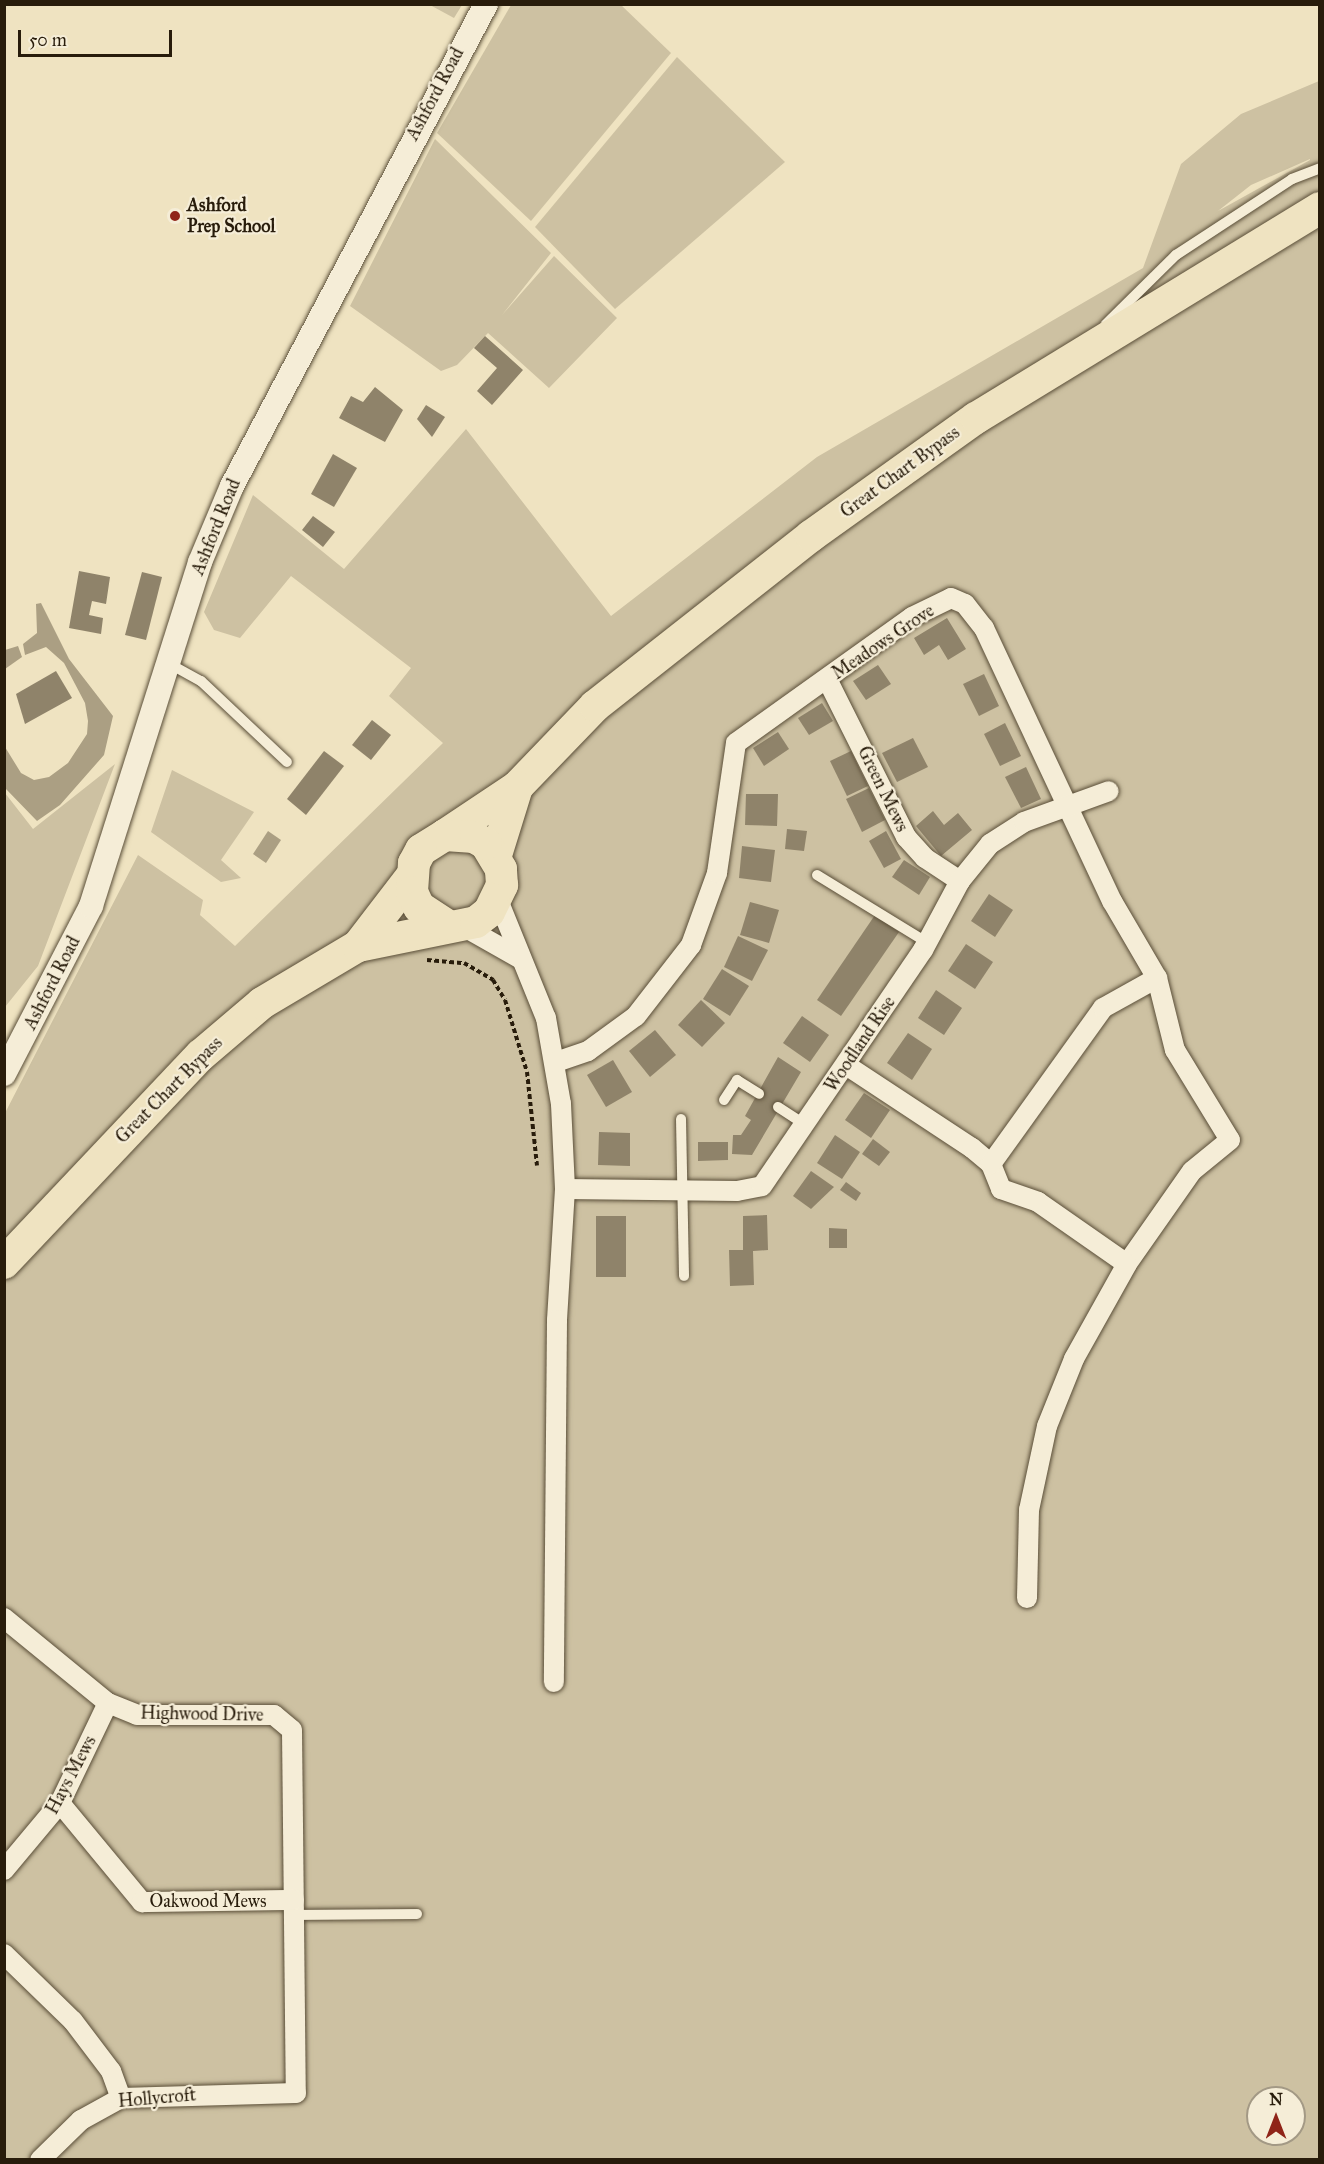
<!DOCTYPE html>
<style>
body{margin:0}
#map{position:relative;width:1324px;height:2164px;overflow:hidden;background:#efe3c1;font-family:"IM FELL Great Primer",serif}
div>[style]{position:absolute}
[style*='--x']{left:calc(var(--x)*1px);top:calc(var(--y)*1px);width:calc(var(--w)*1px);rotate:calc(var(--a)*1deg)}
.green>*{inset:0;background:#cdc1a2}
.water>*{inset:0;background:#ab9f83}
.building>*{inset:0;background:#8f836a}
.path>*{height:4px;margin-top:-2px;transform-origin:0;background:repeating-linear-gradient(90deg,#281c0b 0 4.5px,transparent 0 7.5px)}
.roads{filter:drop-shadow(0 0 2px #5a4e38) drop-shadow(0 0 2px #5a4e38)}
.service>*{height:10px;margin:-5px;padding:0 5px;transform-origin:5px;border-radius:5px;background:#f5edd7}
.minor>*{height:20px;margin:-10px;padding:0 10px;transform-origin:10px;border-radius:10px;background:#f5edd7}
.tertiary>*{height:24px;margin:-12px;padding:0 12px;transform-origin:12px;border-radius:12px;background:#f5edd7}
.primary>*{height:32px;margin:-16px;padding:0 16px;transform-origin:16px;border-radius:16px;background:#efe3c1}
.dots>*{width:16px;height:16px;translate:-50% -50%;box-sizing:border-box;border:3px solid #f5edd7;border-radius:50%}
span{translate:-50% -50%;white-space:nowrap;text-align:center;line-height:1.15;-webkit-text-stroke:4.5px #f5edd7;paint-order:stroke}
.street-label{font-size:18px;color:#281c0b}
.poi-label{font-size:18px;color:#281c0b;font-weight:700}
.left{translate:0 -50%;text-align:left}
.frame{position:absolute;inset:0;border:6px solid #281c0b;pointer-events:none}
.north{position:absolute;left:1246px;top:2086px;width:60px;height:60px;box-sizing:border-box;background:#f5edd7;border:2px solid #a39985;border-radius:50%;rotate:0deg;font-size:16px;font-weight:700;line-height:24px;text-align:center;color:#281c0b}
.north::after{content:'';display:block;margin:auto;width:21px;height:27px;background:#8f2418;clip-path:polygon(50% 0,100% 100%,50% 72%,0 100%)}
.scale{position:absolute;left:18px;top:30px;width:154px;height:27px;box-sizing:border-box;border:3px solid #281c0b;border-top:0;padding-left:8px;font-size:18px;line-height:21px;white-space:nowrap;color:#281c0b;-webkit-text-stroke:4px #f5edd7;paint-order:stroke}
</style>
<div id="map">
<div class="green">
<i style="clip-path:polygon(430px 5px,462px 5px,454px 18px)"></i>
<i style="clip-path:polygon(511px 5px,621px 5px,671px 53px,531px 221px,437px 133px)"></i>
<i style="clip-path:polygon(677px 57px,785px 162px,615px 309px,535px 227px)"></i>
<i style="clip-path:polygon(evenodd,1319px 81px,1319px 2159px,5px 2159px,4px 1115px,138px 855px,203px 900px,200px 915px,235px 946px,443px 743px,389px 696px,411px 668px,291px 576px,240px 638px,214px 630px,204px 612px,253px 495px,344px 569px,466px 429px,611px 616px,817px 457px,1143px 268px,1181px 164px,1241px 114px,1319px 81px,1310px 159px,1310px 160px,1218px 211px,1251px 185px,1310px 159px,1319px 81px,1258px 2098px,1294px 2098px,1294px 2134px,1258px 2134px,1258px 2098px)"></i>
<i style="clip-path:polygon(435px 139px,551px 253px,502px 315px,554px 256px,617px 318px,549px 388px,488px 333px,457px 365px,441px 371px,350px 306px)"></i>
<i style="clip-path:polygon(115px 764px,38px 966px,5px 1007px,5px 793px,33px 829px)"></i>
<i style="clip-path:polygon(172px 770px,254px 812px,221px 860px,241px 878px,221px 882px,151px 832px)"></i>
</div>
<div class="water">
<i style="clip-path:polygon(41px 603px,69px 659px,113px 716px,104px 755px,60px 805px,37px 821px,5px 788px,5px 747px,21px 773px,34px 780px,49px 777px,68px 763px,87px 734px,88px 721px,85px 703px,64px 663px,46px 647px,25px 655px,23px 644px,37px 633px,36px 604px)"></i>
<i style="clip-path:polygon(18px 646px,22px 657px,5px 669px,5px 650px)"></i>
<i style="clip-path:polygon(268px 831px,281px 840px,266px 863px,253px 854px)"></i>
</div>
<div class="building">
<i style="clip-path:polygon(485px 336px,523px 370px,492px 405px,477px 391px,497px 368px,474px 348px)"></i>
<i style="clip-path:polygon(375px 387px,403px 410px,385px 442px,339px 418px,351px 396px,363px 402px)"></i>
<i style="clip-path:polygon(426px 405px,445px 417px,432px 437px,417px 419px)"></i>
<i style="clip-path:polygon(333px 454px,357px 468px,334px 507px,311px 494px)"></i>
<i style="clip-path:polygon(313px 516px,335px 532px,323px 547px,302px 530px)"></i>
<i style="clip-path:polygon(79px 571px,110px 577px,106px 604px,92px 601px,89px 615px,103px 618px,101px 634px,69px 628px)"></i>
<i style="clip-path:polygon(142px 572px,162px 577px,146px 640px,125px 635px)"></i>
<i style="clip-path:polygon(947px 618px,966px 649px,948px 660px,939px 645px,924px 655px,914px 638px)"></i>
<i style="clip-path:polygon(878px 665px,891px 684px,866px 700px,853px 681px)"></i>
<i style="clip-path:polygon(56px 671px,72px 698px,25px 724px,16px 694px)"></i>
<i style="clip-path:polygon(984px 674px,999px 706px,979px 716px,963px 684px)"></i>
<i style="clip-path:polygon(822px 703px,833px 721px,809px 735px,798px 718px)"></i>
<i style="clip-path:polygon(372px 720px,391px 735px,371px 760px,352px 745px)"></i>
<i style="clip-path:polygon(1005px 723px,1021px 756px,1000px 766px,984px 734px)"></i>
<i style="clip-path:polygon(778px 732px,789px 749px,764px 766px,753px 748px)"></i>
<i style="clip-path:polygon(913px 738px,928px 767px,897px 782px,882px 753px)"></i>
<i style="clip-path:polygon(324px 751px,344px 766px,306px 815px,287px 799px)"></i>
<i style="clip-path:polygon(851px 751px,868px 786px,847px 796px,830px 761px)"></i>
<i style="clip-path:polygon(1026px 767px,1041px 799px,1021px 808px,1005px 777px)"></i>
<i style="clip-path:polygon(869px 788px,885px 820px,862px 832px,846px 799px)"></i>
<i style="clip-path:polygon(746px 794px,778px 794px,777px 826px,745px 825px)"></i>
<i style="clip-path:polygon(933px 811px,944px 825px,958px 813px,972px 830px,941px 856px,916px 826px)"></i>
<i style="clip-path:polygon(787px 829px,807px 831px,804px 851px,785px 849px)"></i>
<i style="clip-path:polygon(886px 831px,901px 859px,884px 868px,869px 841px)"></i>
<i style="clip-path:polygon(742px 846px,775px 850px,771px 882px,739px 878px)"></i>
<i style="clip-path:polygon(904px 860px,930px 877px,919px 895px,892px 877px)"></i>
<i style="clip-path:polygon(989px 894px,1013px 910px,995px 937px,971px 921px)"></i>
<i style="clip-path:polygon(750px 902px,779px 910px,769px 943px,740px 935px)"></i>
<i style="clip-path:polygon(875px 915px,899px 932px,841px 1016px,817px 1000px)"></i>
<i style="clip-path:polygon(738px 936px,768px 950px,752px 981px,724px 967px)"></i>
<i style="clip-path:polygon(966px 944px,993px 962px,975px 989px,948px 971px)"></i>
<i style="clip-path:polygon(722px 969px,749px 986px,730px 1016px,703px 999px)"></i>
<i style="clip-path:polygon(936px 990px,962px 1008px,944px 1035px,918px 1018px)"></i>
<i style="clip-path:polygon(701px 1000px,725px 1023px,702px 1047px,678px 1025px)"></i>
<i style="clip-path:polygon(802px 1016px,829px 1035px,810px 1062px,783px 1043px)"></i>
<i style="clip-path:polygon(655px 1030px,676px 1055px,650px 1077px,629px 1051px)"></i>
<i style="clip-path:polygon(908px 1033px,932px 1049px,912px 1080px,887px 1063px)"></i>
<i style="clip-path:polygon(778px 1057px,801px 1072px,752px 1155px,732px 1154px,733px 1135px,741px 1135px,751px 1120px,745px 1116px)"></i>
<i style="clip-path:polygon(613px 1060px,632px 1092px,606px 1107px,587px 1075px)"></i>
<i style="clip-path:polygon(864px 1093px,890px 1110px,871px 1138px,845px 1120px)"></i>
<i style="clip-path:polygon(599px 1132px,630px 1133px,630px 1166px,598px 1165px)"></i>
<i style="clip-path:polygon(835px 1135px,860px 1152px,842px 1179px,817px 1163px)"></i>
<i style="clip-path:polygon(873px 1139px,890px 1152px,879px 1166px,862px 1154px)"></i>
<i style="clip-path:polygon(698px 1142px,728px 1142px,728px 1160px,698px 1161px)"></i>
<i style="clip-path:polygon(811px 1171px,834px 1187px,811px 1209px,793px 1196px)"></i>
<i style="clip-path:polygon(846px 1182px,861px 1193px,856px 1201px,840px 1190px)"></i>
<i style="clip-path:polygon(767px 1215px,768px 1250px,753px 1251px,754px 1285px,730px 1286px,729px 1250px,743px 1250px,743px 1216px)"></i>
<i style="clip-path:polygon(596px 1216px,626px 1216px,626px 1277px,596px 1277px)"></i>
<i style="clip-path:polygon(829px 1228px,847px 1229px,847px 1248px,829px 1248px)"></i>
</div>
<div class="path">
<i style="--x:427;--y:960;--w:37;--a:5"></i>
<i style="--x:464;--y:963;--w:34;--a:30"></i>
<i style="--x:493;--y:980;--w:23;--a:59"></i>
<i style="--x:505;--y:1000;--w:75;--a:73"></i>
<i style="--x:527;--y:1072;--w:94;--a:83.9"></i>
</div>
<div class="roads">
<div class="service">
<i style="--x:1106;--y:324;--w:98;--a:-44.6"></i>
<i style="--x:1176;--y:255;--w:139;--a:-33.2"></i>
<i style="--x:1292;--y:179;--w:30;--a:-21"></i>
<i style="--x:168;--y:663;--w:38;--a:29"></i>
<i style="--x:201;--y:681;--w:118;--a:43.3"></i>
<i style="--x:817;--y:875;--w:130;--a:31.5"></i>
<i style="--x:724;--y:1100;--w:24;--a:-57"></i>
<i style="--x:737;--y:1080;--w:26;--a:32"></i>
<i style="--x:778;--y:1107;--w:33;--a:33"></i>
<i style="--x:681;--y:1119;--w:157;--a:88.9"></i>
<i style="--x:294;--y:1915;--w:123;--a:-0.5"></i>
</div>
<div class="minor">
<i style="--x:827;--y:679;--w:177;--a:63.4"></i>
<i style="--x:906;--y:837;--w:28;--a:48"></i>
<i style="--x:925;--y:858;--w:42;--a:33.3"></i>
<i style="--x:498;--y:900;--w:127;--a:67.9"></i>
<i style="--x:546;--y:1018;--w:87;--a:80.1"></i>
<i style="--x:561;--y:1104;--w:85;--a:87.3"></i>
<i style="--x:565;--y:1189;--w:131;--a:93.5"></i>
<i style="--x:557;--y:1320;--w:362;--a:90.5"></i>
<i style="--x:461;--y:925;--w:69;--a:29.5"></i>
<i style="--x:556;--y:1062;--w:34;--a:-19"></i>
<i style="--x:588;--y:1051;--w:59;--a:-36.1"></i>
<i style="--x:636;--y:1016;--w:90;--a:-52.2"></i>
<i style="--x:691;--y:945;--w:77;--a:-70.1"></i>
<i style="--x:717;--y:873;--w:131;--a:-81.7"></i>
<i style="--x:736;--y:743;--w:216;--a:-35.6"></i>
<i style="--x:912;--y:617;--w:43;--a:-26"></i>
<i style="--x:951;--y:598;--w:15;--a:23"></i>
<i style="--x:965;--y:604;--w:31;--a:52"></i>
<i style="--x:984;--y:628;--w:302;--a:64.9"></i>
<i style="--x:1112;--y:901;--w:89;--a:59.7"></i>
<i style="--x:1157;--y:978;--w:74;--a:76"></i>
<i style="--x:1175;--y:1050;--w:105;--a:58.6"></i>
<i style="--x:1230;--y:1140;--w:49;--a:140.8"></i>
<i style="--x:1192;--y:1171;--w:113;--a:125"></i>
<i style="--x:1127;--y:1264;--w:109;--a:119.2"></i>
<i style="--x:1074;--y:1359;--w:72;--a:111.9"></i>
<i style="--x:1047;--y:1426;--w:86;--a:102.1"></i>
<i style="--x:1029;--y:1510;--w:88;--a:91.3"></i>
<i style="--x:846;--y:1065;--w:151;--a:33.4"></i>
<i style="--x:972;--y:1148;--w:25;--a:40"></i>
<i style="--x:991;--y:1164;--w:27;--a:68"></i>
<i style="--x:1001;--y:1189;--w:39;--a:19"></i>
<i style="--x:1038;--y:1202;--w:108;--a:34.9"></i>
<i style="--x:991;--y:1164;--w:192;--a:-54.3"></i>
<i style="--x:1103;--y:1008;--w:62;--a:-29.1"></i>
<i style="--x:565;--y:1189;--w:172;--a:0.7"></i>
<i style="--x:737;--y:1191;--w:25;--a:-11"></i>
<i style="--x:762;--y:1186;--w:286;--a:-55.7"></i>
<i style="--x:923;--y:950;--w:78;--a:-61.8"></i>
<i style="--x:960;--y:881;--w:48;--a:-51"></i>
<i style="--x:990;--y:844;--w:40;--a:-32.9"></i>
<i style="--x:1024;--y:822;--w:90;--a:-20"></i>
<i style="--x:4;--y:1618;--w:134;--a:39.3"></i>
<i style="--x:108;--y:1703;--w:31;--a:22"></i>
<i style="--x:137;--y:1715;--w:137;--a:0"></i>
<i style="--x:274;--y:1715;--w:23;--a:40"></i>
<i style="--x:292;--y:1730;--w:363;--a:89.4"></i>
<i style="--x:296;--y:2093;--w:175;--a:178.4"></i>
<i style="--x:121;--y:2098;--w:46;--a:151.2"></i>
<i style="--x:81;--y:2120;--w:57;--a:135.7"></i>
<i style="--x:60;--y:1803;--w:129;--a:50.4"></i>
<i style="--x:142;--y:1902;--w:152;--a:-0.8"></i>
<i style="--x:4;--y:1870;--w:87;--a:-50.1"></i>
<i style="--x:60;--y:1803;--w:111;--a:-64.4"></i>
<i style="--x:4;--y:1954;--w:96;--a:44.2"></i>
<i style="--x:73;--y:2021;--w:63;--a:52.8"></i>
<i style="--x:111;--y:2071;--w:29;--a:70"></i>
</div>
<div class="tertiary">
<i style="--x:4;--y:1074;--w:189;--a:-62.6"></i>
<i style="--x:91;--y:906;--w:361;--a:-72.4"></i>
<i style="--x:200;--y:562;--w:82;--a:-67.2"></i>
<i style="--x:232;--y:486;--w:545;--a:-62.21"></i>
</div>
<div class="primary">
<i style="--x:445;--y:835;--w:87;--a:-33.7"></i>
<i style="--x:517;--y:787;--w:112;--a:-46.1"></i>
<i style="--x:595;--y:706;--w:275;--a:-38.2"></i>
<i style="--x:811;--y:536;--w:203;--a:-35.6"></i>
<i style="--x:976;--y:418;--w:403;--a:-31.4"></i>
<i style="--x:496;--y:855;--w:71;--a:-72.8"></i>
<i style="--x:358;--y:946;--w:87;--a:-52.5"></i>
<i style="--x:4;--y:1263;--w:286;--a:-46.6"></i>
<i style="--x:201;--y:1055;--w:80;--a:-40.4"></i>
<i style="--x:262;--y:1003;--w:112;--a:-30.7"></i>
<i style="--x:358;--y:946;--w:120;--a:-11.5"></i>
<i style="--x:476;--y:922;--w:16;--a:-38"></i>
<i style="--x:489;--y:912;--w:30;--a:-64"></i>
<i style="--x:502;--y:885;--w:16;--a:-94"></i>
<i style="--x:501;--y:869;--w:29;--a:-121"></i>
<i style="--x:486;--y:844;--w:14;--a:-150"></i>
<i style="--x:474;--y:837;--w:29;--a:-176"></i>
<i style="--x:445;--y:835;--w:28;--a:148"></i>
<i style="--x:421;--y:850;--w:15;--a:118"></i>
<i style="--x:414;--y:863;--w:29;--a:94"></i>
<i style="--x:412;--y:892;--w:17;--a:65"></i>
<i style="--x:419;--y:907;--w:31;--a:33"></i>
</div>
</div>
<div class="dots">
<i style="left:175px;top:216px;background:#8f2418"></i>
</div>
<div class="street-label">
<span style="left:435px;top:94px;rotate:-62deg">Ashford Road</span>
<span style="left:900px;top:472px;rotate:-36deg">Great Chart Bypass</span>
<span style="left:216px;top:527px;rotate:-68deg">Ashford Road</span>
<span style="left:883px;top:642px;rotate:-34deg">Meadows Grove</span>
<span style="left:883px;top:789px;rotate:64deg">Green Mews</span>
<span style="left:52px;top:983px;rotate:-63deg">Ashford Road</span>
<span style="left:860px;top:1044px;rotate:-56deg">Woodland Rise</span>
<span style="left:169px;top:1090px;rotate:-45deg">Great Chart Bypass</span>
<span style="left:202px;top:1714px;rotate:1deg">Highwood Drive</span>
<span style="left:71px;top:1775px;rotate:-62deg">Hays Mews</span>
<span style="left:208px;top:1901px">Oakwood Mews</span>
<span style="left:157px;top:2098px;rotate:-5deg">Hollycroft</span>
</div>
<div class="poi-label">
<span class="left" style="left:187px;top:216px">Ashford<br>Prep School</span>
</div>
<div class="frame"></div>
<div class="north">N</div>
<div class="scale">50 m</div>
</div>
